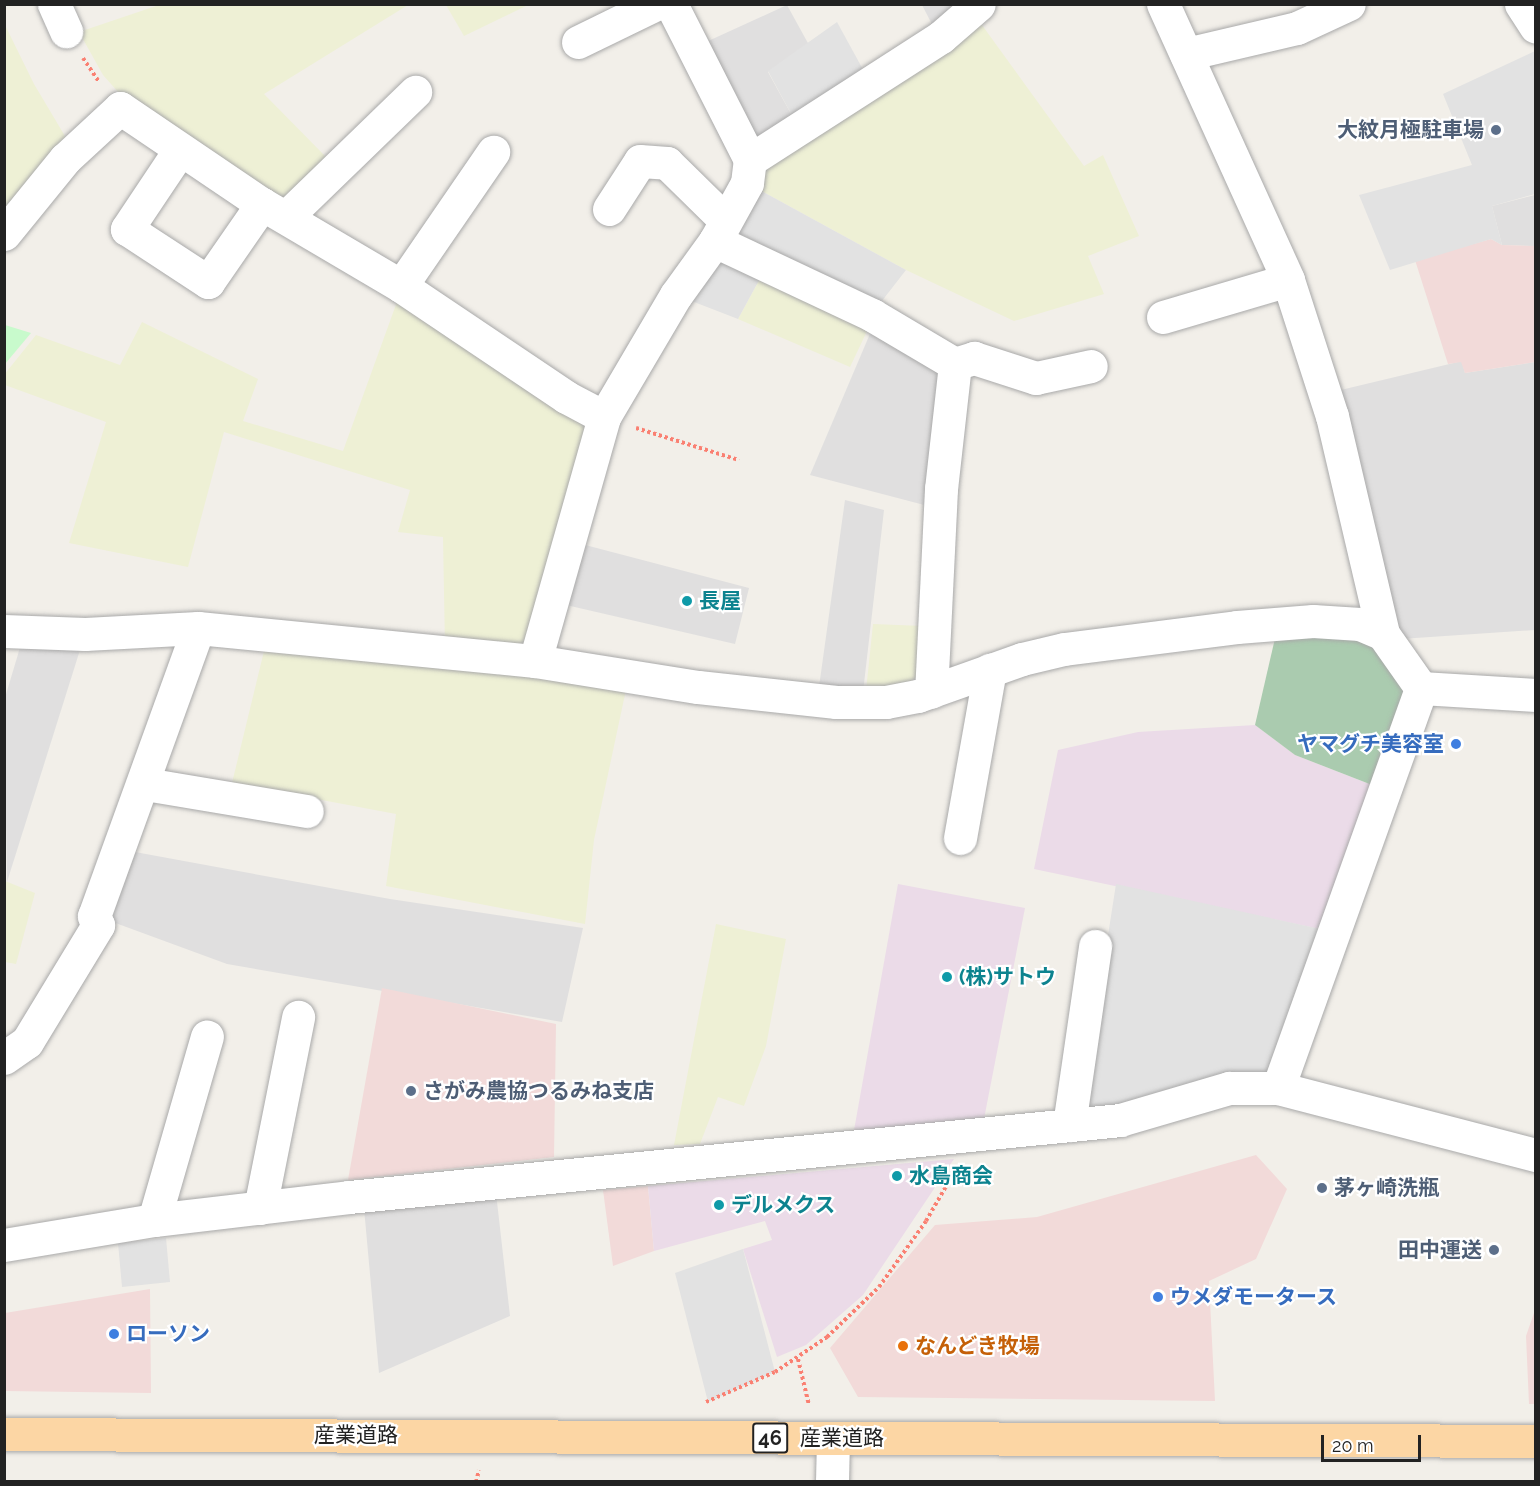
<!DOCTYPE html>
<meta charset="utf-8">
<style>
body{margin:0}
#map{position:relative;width:1540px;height:1486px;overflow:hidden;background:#f2efe9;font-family:Raleway,"Noto Sans JP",sans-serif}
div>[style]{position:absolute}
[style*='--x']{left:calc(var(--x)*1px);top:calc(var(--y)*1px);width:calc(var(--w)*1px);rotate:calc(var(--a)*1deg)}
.residential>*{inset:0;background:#e0dfdf}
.commercial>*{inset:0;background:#f2dad9}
.industrial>*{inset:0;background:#ebdbe8}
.farmland>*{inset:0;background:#eef0d5}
.cemetery>*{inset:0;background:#aacbaf}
.park>*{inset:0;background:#c8facc}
.parking>*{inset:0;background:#e2e2e2}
.path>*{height:4px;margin-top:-2px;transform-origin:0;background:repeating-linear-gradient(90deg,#fa8072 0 3px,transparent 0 6px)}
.roads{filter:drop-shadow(0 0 2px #a9a9a9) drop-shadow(0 0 2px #a9a9a9)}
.minor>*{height:33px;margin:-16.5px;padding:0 16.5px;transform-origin:16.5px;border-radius:16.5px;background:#fff}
.major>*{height:33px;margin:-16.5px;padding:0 16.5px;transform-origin:16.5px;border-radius:16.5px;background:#fcd6a4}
.dots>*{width:16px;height:16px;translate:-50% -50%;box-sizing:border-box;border:3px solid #fff;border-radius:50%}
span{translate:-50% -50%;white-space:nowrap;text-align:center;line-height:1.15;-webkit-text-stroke:4.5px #fff;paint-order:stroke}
.shield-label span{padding:2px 4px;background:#fff;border:2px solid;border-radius:4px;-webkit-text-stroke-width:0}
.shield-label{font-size:20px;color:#222;font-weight:700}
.service-label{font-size:21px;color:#4e5e75;font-weight:700}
.right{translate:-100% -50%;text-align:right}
.left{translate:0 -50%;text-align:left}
.culture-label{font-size:21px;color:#0d838f;font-weight:700}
.shop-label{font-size:21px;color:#366cbe;font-weight:700}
.food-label{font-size:21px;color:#c56008;font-weight:700}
.street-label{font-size:21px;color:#222}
.frame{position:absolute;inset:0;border:6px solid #222;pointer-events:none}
.scale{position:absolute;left:1321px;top:1435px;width:100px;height:27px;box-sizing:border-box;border:3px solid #222;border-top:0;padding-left:8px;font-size:18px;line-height:21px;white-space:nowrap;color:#222;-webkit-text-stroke:4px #fff;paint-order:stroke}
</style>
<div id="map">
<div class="residential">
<i style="clip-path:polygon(787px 5px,809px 45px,768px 72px,796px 123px,755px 138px,706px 42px)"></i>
<i style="clip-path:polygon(922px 5px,962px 5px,934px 28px)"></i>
<i style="clip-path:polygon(1535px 195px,1535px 246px,1502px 245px,1492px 206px)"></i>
<i style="clip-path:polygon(872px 329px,935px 363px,943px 378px,928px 506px,810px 475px)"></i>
<i style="clip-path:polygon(1462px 361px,1465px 373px,1535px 362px,1535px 630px,1386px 640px,1324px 394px)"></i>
<i style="clip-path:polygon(845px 500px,884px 510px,863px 692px,819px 687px)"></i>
<i style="clip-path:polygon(570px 541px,749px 588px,735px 644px,553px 602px)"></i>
<i style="clip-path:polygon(25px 631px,85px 634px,7px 882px,4px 701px)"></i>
<i style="clip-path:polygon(135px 852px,390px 899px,583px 928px,562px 1022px,227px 964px,110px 921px)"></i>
<i style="clip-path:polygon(496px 1193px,510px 1316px,379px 1373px,364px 1208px)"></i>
</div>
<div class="commercial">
<i style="clip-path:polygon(1491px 239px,1502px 245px,1535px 246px,1535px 362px,1465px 373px,1461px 362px,1448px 364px,1415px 260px)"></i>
<i style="clip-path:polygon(382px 988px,556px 1024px,554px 1157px,348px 1180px)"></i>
<i style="clip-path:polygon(1256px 1155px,1287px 1189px,1256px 1259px,1209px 1281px,1215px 1401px,858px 1397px,830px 1348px,935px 1225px,1037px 1217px)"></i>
<i style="clip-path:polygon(648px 1186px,654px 1251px,613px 1266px,603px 1190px)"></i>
<i style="clip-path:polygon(150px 1289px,151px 1393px,5px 1391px,5px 1313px)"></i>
<i style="clip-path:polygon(1535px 1310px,1535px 1404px,1529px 1404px,1526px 1336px)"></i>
</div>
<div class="industrial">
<i style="clip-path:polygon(1255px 725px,1295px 755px,1385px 790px,1334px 932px,1034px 869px,1058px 750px,1138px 732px)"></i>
<i style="clip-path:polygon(898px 884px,1025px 908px,983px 1124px,853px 1136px)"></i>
<i style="clip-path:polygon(954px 1159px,863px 1295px,806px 1345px,777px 1357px,743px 1249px,772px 1240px,765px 1221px,654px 1251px,648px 1186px)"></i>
</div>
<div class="farmland">
<i style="clip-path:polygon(159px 5px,408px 5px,264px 94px,327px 158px,277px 205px,127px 102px,103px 75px,79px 32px)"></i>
<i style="clip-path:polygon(446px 5px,528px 5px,464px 36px)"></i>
<i style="clip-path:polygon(974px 14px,1084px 166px,1103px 155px,1139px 236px,1088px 256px,1104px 294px,1014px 321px,906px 270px,747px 183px)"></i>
<i style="clip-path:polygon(4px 23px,34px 84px,78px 158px,4px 244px)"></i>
<i style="clip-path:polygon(763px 273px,869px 327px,850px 367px,738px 319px)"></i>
<i style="clip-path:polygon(398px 299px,587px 424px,522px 655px,445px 648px,443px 537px,398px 532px,410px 490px,224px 432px,188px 567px,69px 543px,106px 422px,5px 385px,4px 375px,36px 335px,120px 365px,142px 322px,258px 379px,243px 421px,343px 451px)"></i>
<i style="clip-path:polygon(873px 624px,923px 626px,917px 676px,907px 686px,866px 691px)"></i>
<i style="clip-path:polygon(264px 651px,627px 685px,594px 840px,585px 924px,386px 886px,396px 814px,232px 783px)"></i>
<i style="clip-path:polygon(5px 881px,35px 893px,16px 964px,5px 962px)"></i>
<i style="clip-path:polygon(716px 924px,786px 939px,766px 1046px,744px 1106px,718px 1097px,700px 1144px,674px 1145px)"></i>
</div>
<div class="cemetery">
<i style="clip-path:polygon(1276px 634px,1383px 634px,1421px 688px,1385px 790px,1295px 755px,1255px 725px)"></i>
</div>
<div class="park">
<i style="clip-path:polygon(5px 325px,31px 333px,5px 364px,4px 325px)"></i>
</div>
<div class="parking">
<i style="clip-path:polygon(837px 22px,866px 75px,796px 123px,768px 71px)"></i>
<i style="clip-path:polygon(1535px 51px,1535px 194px,1492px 206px,1502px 245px,1491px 239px,1390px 270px,1359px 195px,1472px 165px,1443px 94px)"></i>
<i style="clip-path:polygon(747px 183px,906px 270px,878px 306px,763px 273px,738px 319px,676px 295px)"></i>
<i style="clip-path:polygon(1116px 884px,1334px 932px,1278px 1088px,1078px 1128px)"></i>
<i style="clip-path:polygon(166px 1238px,170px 1282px,122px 1287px,118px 1243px)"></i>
<i style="clip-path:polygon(743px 1249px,775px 1372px,708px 1402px,675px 1273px)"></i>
</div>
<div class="path">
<i style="--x:83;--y:58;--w:29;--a:56"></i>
<i style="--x:636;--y:428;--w:108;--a:17.3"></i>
<i style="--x:798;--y:1359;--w:47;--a:76.6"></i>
<i style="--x:706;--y:1402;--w:75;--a:-23.5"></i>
<i style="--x:775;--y:1372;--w:63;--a:-33.9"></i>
<i style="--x:827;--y:1337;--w:72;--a:-43.9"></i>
<i style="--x:879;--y:1287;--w:81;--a:-54.5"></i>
<i style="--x:926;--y:1221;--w:58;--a:-59.9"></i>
<i style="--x:476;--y:1482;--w:12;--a:-76"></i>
</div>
<div class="roads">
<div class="minor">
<i style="--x:54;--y:4;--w:30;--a:66"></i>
<i style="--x:671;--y:4;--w:175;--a:63.1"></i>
<i style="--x:1163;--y:4;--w:303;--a:65.6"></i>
<i style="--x:1288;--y:280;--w:143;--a:72.1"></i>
<i style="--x:1332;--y:416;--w:224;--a:76.8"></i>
<i style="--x:1383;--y:634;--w:66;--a:54.9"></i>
<i style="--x:1521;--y:4;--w:27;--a:57"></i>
<i style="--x:578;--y:42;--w:87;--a:-26"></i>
<i style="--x:1186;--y:54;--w:114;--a:-13.2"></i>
<i style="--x:1297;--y:28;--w:57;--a:-24.8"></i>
<i style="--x:179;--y:151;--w:94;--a:123.7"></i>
<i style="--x:127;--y:229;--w:97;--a:33.2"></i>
<i style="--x:208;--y:282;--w:95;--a:-55.3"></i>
<i style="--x:609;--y:209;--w:57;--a:-57.1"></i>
<i style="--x:640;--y:161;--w:27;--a:4"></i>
<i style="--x:667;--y:163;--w:81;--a:44.5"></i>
<i style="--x:286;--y:217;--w:180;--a:-44.1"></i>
<i style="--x:4;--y:234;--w:97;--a:-50.9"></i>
<i style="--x:65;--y:159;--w:75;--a:-42.8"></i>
<i style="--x:120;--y:108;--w:171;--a:34.1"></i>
<i style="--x:262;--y:204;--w:161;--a:30.5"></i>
<i style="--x:401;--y:286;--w:199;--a:33.9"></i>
<i style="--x:566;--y:397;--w:43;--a:27.8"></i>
<i style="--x:715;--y:241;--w:174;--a:25.2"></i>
<i style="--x:872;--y:315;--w:96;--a:30.6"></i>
<i style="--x:955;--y:364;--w:126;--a:96.4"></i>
<i style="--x:941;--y:489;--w:203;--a:92.8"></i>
<i style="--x:401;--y:286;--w:163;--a:-55.5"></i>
<i style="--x:1163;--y:317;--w:130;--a:-16.5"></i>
<i style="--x:955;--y:364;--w:20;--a:-18"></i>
<i style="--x:974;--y:358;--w:65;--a:17.9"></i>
<i style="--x:1036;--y:378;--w:56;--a:-12.3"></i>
<i style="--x:4;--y:631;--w:81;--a:2.1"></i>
<i style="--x:85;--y:634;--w:113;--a:-3"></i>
<i style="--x:198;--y:628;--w:339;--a:5.6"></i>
<i style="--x:535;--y:661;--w:165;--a:9.1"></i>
<i style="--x:698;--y:687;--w:139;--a:6.2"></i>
<i style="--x:836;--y:702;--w:50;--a:0"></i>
<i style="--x:886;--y:702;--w:33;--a:-11"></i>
<i style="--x:918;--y:696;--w:110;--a:-19.6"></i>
<i style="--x:1022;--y:659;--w:43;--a:-13.4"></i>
<i style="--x:1064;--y:649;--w:174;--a:-7.2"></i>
<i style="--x:1237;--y:627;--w:76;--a:-4.5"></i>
<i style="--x:1313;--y:621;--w:47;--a:3.7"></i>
<i style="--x:1360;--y:624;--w:25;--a:23"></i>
<i style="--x:535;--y:661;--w:254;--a:-74.2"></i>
<i style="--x:604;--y:417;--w:142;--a:-59.5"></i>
<i style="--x:676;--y:295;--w:67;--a:-54.2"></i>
<i style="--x:715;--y:241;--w:66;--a:-61.1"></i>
<i style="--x:747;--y:183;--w:23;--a:-83"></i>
<i style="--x:750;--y:160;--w:227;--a:-32.8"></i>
<i style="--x:941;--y:37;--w:50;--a:-41"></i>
<i style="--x:1421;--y:688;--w:115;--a:3.5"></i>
<i style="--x:145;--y:784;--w:164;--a:9.5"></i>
<i style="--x:960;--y:838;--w:171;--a:-79.9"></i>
<i style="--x:4;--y:1058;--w:28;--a:-35"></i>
<i style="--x:27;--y:1042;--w:137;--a:-58.7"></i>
<i style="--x:98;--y:925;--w:10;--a:-114"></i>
<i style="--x:94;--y:916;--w:306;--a:-70.1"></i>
<i style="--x:1278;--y:1088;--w:425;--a:-70.3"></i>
<i style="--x:1069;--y:1125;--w:181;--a:-81.7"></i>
<i style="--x:260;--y:1208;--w:195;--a:-78.7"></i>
<i style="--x:154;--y:1220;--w:191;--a:-73.9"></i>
<i style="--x:4;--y:1245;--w:152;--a:-9.5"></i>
<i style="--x:154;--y:1220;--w:196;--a:-6.7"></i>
<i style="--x:349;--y:1197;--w:775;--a:-5.7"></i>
<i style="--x:1120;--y:1120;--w:114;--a:-16.4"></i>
<i style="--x:1229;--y:1088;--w:49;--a:0"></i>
<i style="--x:1278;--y:1088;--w:267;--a:14.6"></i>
<i style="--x:832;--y:1482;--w:44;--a:-88.7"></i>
</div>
<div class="major">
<i style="--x:4;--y:1434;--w:1532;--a:0.26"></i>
</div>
</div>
<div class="dots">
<i style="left:1496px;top:130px;background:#5c6f8a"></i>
<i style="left:687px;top:601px;background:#0f9aa8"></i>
<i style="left:1456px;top:744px;background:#3f7fe0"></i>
<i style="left:947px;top:977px;background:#0f9aa8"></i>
<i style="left:411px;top:1091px;background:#5c6f8a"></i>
<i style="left:897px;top:1176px;background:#0f9aa8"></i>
<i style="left:1322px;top:1188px;background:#5c6f8a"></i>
<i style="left:719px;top:1205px;background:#0f9aa8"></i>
<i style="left:1494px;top:1250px;background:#5c6f8a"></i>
<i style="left:1158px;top:1297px;background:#3f7fe0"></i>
<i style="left:114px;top:1334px;background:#3f7fe0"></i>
<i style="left:903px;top:1346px;background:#e8710a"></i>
</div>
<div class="shield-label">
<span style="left:770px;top:1438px">46</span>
</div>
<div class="service-label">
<span class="right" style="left:1484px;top:130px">大紋月極駐車場</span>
<span class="left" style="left:423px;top:1091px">さがみ農協つるみね支店</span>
<span class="left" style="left:1334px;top:1188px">茅ヶ崎洗瓶</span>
<span class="right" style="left:1482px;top:1250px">田中運送</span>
</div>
<div class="culture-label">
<span class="left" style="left:699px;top:601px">長屋</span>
<span class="left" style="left:959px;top:977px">(株)サトウ</span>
<span class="left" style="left:909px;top:1176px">水島商会</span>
<span class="left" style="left:731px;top:1205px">デルメクス</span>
</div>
<div class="shop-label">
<span class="right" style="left:1444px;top:744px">ヤマグチ美容室</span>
<span class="left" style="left:1170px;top:1297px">ウメダモータース</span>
<span class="left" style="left:126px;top:1334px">ローソン</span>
</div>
<div class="food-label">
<span class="left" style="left:915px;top:1346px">なんどき牧場</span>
</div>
<div class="street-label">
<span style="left:356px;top:1435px">産業道路</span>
<span style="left:842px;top:1438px">産業道路</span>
</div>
<div class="frame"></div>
<div class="scale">20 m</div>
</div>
